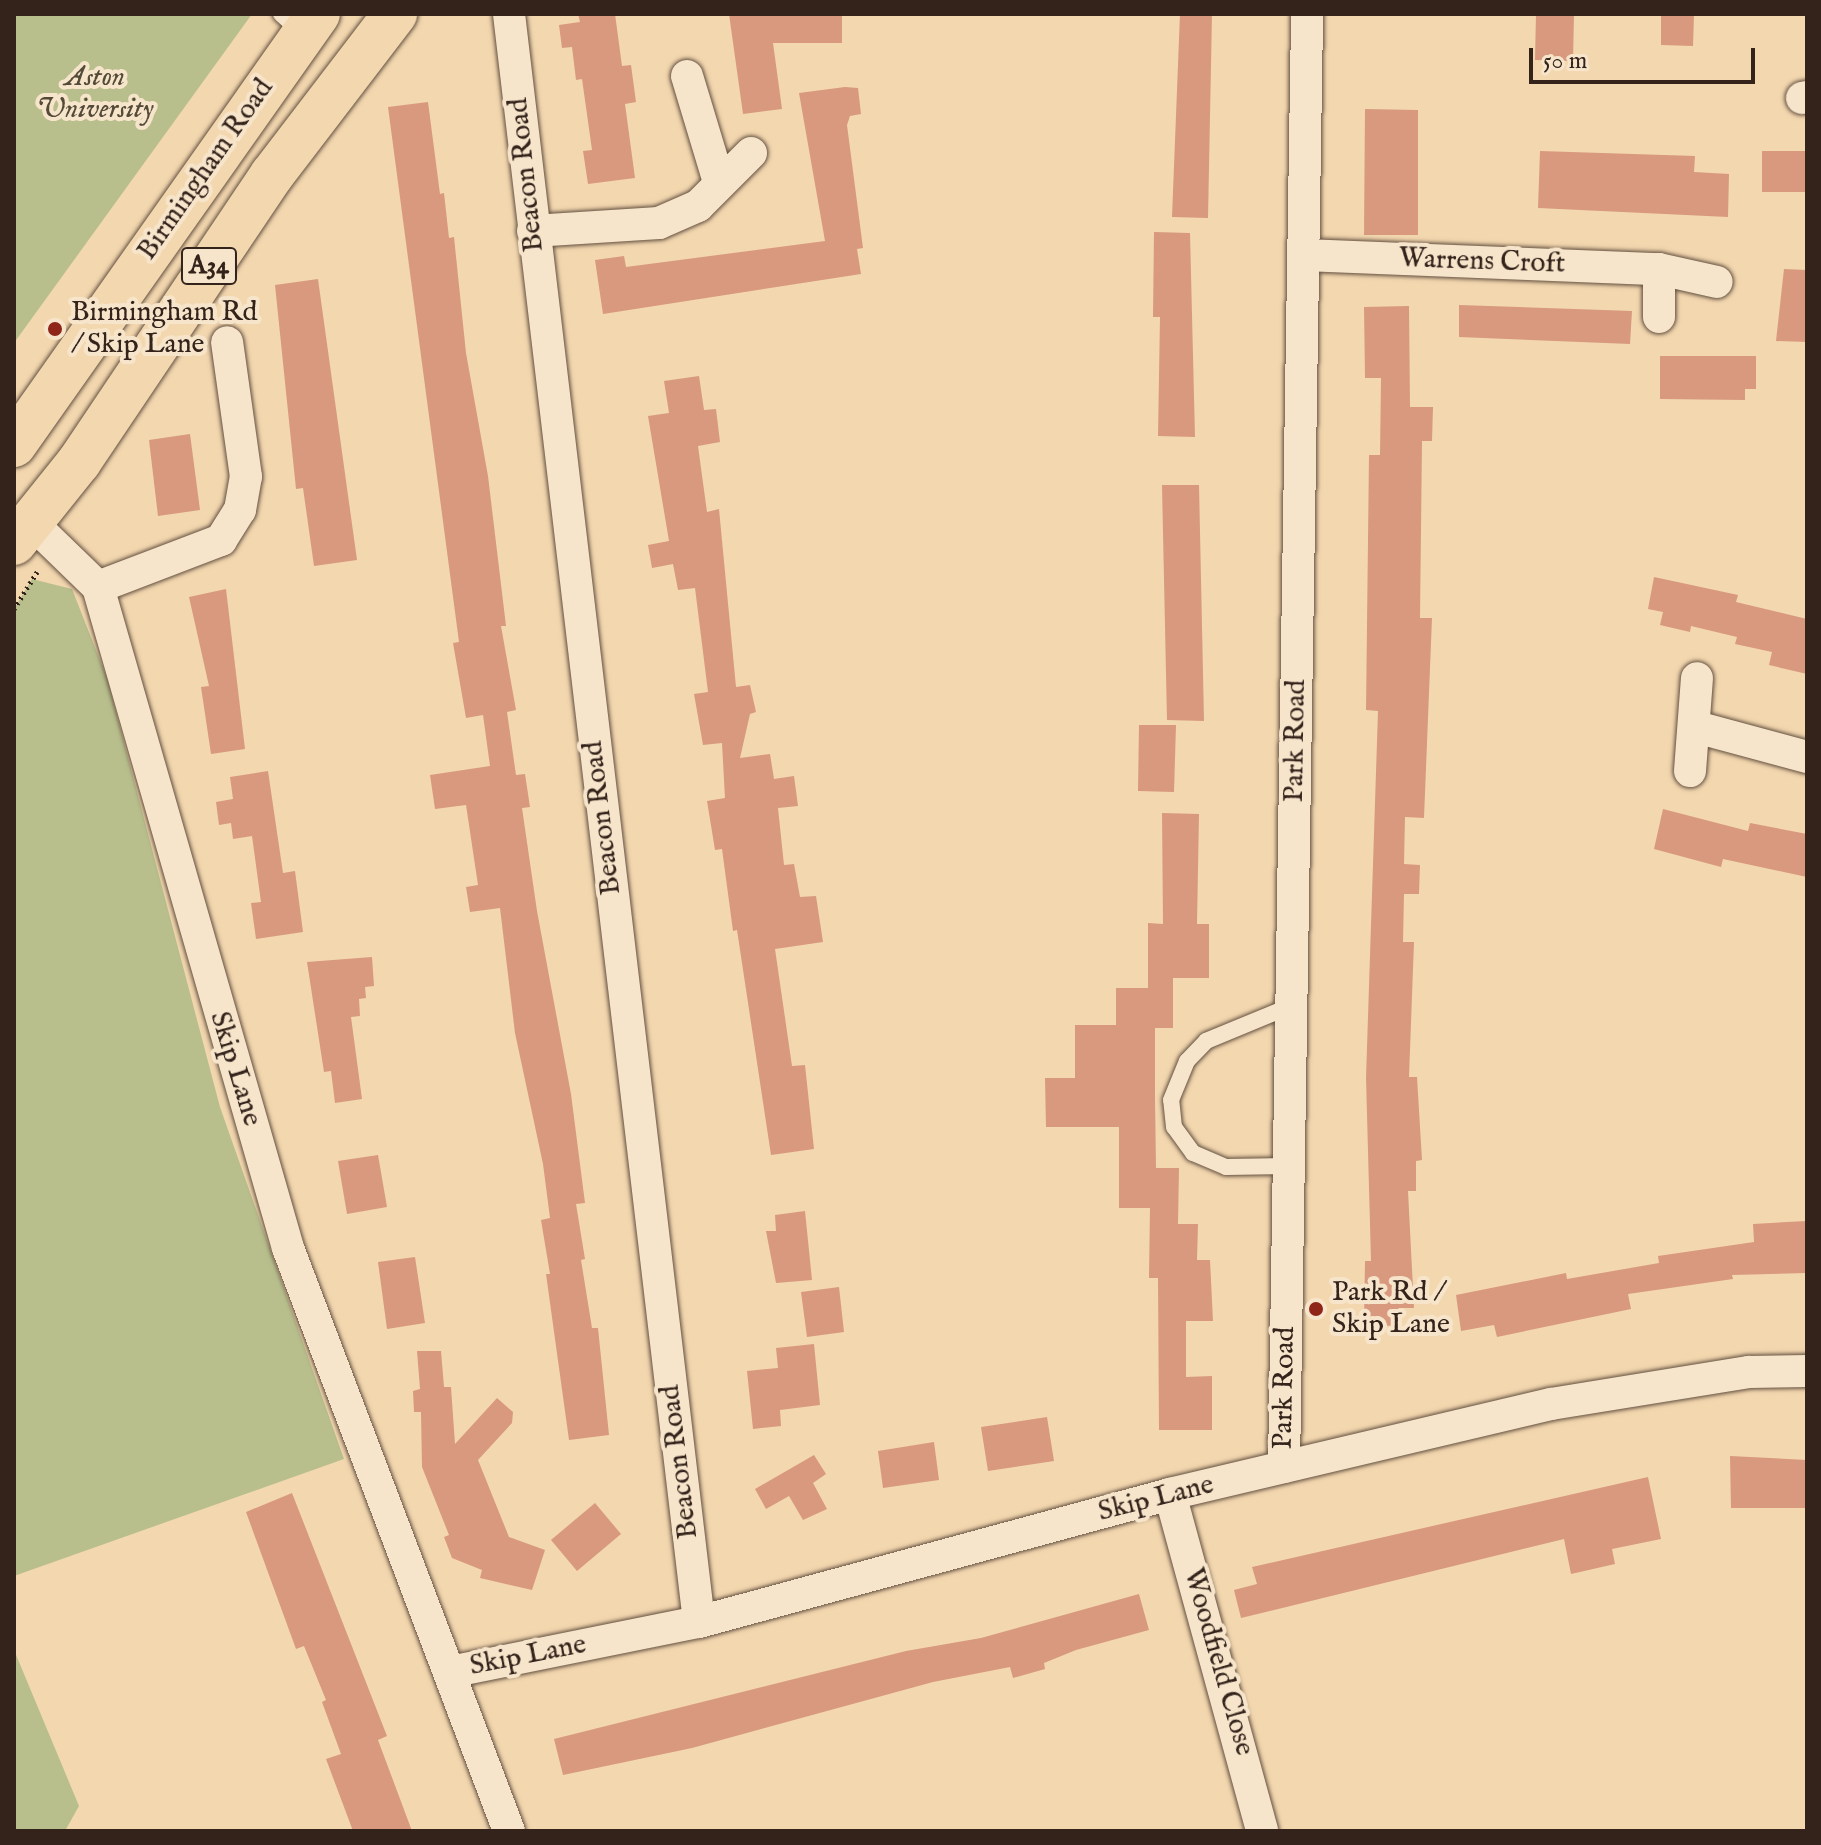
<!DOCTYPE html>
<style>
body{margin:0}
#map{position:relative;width:1821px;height:1845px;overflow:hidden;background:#f3d7af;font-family:"IM FELL English",serif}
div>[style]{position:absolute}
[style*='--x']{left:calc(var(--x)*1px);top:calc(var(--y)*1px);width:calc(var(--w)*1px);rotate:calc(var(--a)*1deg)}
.green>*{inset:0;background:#b8bf8d}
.building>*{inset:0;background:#d8997e}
.path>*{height:5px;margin-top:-2.5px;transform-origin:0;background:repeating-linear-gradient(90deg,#33231b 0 2px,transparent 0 6px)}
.roads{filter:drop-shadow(0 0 2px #635040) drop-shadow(0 0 2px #635040)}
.lane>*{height:16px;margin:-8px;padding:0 8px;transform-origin:8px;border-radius:8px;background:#f7e5cb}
.street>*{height:32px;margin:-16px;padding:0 16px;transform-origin:16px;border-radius:16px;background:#f7e5cb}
.highway>*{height:44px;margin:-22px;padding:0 22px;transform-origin:22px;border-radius:22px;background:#f3d7af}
.dots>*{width:22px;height:22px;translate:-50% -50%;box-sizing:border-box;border:4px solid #f7e5cb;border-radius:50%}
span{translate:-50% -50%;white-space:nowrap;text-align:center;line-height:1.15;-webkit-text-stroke:8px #f7e5cb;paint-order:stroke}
.shield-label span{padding:2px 6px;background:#f7e5cb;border:2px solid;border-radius:6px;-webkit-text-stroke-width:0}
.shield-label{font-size:26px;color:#33231b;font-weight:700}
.park-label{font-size:28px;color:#544a38;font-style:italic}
.street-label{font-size:28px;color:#33231b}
.poi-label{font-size:28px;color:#33231b}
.left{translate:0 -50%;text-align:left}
.frame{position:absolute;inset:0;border:16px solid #33231b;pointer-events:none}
.scale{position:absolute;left:1529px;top:48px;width:226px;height:36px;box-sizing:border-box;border:4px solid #33231b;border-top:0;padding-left:10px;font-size:24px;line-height:28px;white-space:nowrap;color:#33231b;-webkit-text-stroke:6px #f7e5cb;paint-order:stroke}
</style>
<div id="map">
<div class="green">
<i style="clip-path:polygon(14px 14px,252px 14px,14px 343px)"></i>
<i style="clip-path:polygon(32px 579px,72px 589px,107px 678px,220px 1107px,344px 1459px,14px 1576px,14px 609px)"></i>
<i style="clip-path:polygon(14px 1650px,79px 1806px,65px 1831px,14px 1831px)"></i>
</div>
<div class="building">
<i style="clip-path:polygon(578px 14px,615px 14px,622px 66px,631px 65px,636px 102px,625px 104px,635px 178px,588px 184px,583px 151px,592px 150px,582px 79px,576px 80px,572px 47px,562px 48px,559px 25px,580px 22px)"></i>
<i style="clip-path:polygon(729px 14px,842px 14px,842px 43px,773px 43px,782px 109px,743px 114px)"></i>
<i style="clip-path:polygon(1180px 14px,1212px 14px,1208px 218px,1172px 217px)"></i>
<i style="clip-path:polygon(1536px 14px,1574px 14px,1573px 61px,1535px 60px)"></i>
<i style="clip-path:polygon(1661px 14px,1694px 14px,1693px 46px,1661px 45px)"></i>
<i style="clip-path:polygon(845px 87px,858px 88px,861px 114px,850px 116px,847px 125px,863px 248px,857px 249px,861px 274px,603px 314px,595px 260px,624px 256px,626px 267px,825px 241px,799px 93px)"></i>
<i style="clip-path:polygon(428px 102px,440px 194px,444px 193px,449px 238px,454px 237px,466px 353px,488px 476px,506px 626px,501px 626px,516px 710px,507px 712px,516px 775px,525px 774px,530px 807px,522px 808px,537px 911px,571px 1094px,585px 1203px,576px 1204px,585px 1259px,581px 1260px,592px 1328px,598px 1328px,609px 1435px,569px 1440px,546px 1274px,550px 1274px,541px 1220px,550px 1218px,543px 1164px,515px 1033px,500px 908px,470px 912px,466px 887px,478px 885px,466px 805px,435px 809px,430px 775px,490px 766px,483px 715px,466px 718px,453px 643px,459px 642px,388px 107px)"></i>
<i style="clip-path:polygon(1365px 109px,1418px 110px,1418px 235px,1364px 235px)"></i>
<i style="clip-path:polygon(1540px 151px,1695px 156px,1694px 172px,1729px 174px,1728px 217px,1538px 208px)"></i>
<i style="clip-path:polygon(1762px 151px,1807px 151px,1807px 192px,1762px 192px)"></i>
<i style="clip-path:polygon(1154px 232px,1190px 233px,1195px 437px,1158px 436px,1160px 317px,1153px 317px)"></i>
<i style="clip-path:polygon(1784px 269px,1807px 270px,1807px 342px,1776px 341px)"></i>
<i style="clip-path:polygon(318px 279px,357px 560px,314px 566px,303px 488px,296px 489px,275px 285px)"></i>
<i style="clip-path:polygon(1459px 305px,1632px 311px,1630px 344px,1459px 337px)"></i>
<i style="clip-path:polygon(1409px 306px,1410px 407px,1433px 407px,1432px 441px,1422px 441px,1420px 618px,1432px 618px,1424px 818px,1405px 817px,1404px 864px,1420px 865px,1419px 894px,1404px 894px,1403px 942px,1414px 942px,1409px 1077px,1417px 1077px,1422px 1160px,1416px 1161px,1416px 1191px,1408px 1191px,1414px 1308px,1399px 1308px,1399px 1326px,1364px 1325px,1365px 1261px,1371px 1261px,1366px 1078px,1378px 711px,1366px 710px,1369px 455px,1380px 455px,1381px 378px,1365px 378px,1364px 307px)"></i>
<i style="clip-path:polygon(1660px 356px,1756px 356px,1756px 389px,1745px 389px,1745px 400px,1660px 399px)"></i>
<i style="clip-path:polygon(699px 376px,704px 410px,716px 409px,720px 442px,698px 446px,707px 512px,719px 509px,736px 687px,750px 685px,756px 712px,750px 714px,740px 758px,770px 754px,774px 779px,794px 776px,798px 806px,778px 808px,784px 865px,794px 864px,800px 897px,816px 896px,823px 942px,775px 949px,792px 1066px,805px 1065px,814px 1149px,771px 1155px,737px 930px,733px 931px,722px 849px,715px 850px,707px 801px,725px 798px,722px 743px,703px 745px,694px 694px,708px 692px,695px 588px,678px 590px,673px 564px,652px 568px,648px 545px,669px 541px,648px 416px,669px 413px,664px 381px)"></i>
<i style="clip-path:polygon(190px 434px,200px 510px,158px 516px,149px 440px)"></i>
<i style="clip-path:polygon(1162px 485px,1199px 485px,1204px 721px,1167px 720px)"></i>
<i style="clip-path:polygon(1654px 577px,1738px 595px,1736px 602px,1807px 619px,1807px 674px,1769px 665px,1772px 652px,1735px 644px,1737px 637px,1691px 626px,1690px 632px,1660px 625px,1663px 612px,1648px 609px)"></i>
<i style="clip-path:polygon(226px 589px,245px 749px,211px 754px,201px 687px,209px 686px,189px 597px)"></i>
<i style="clip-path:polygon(1139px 725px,1176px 725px,1174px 792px,1138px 791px)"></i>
<i style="clip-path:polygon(268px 771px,283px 873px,295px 871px,303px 932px,256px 939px,251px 903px,261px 902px,252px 836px,233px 839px,231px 823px,219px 825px,216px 802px,233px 799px,230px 777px)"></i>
<i style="clip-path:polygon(1663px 809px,1748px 831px,1750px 823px,1807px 834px,1807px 877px,1723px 859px,1721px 867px,1654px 849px)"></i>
<i style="clip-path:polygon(1162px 813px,1199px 814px,1197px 924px,1209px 924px,1209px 978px,1173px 978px,1173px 1028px,1155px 1028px,1155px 1097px,1156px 1168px,1179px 1168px,1178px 1224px,1198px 1224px,1197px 1260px,1210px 1260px,1213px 1321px,1186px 1321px,1186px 1377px,1212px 1376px,1212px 1430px,1159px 1430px,1158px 1278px,1149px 1278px,1150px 1208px,1119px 1208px,1119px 1127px,1046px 1127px,1045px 1078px,1075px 1078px,1075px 1025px,1116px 1025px,1116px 988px,1148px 988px,1148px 923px,1163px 924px)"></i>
<i style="clip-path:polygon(372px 957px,374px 986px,365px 987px,366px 998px,359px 999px,360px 1016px,351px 1017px,362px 1099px,335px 1103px,331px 1071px,324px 1072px,307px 962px)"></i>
<i style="clip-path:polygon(378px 1155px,387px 1207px,347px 1214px,338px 1161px)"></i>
<i style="clip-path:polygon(805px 1211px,812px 1280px,776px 1283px,766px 1231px,776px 1231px,775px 1215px)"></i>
<i style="clip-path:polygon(1806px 1221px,1807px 1273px,1732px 1275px,1733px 1279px,1628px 1294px,1631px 1309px,1497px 1337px,1494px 1325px,1461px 1331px,1456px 1295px,1566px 1273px,1567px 1279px,1659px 1263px,1658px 1256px,1754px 1242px,1753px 1224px)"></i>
<i style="clip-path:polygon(415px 1257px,425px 1323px,387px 1329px,378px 1262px)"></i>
<i style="clip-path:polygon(839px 1287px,844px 1332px,807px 1337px,801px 1292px)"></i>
<i style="clip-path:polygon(814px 1344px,820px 1405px,780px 1410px,781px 1426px,753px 1429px,747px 1371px,778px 1368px,776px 1348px)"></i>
<i style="clip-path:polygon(417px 1351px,441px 1351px,444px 1387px,451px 1387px,455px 1444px,497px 1398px,513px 1412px,512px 1423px,478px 1460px,509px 1537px,545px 1550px,532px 1590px,480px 1578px,482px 1570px,452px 1558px,444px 1537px,449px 1535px,422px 1467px,421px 1412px,414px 1412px,413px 1391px,420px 1389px)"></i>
<i style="clip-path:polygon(1047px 1417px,1054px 1461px,988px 1471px,981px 1427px)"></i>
<i style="clip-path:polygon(934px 1442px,939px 1480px,883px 1488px,878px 1451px)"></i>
<i style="clip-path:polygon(814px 1455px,826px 1474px,813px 1483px,827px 1509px,803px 1520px,789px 1496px,766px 1509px,755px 1489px)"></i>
<i style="clip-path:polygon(1730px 1456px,1807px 1460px,1807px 1508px,1731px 1508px)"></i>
<i style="clip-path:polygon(1648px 1477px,1661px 1539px,1612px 1549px,1615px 1564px,1571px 1574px,1564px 1539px,1241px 1618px,1234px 1590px,1257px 1584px,1252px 1567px)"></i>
<i style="clip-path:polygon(292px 1493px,387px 1736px,378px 1740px,412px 1831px,353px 1831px,326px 1759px,341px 1754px,322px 1702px,326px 1700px,304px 1646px,296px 1649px,246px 1512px)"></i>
<i style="clip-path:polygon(595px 1503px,621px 1534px,577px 1571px,551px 1540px)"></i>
<i style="clip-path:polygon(1139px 1594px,1149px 1630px,1076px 1650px,1044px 1663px,1045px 1669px,1013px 1678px,1010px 1667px,933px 1682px,692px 1748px,563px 1775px,554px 1739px,906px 1651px,981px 1638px)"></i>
</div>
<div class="path">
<i style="--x:14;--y:609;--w:44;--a:-58.1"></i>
</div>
<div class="roads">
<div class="lane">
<i style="--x:281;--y:14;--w:28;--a:42"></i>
<i style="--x:1288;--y:1166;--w:62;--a:179.1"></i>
<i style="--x:1226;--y:1167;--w:36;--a:-157"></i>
<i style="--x:1193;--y:1153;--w:32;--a:-126"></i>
<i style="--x:1174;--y:1127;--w:27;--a:-96"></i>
<i style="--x:1171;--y:1100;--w:42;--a:-67.7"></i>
<i style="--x:1187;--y:1061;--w:28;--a:-46"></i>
<i style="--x:1206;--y:1041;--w:92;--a:-22.4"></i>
</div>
<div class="street">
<i style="--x:509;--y:14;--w:1619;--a:83.26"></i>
<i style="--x:687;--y:76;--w:111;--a:73.2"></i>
<i style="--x:1802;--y:98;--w:5;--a:-11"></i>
<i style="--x:533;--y:231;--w:126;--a:-3.6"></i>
<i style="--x:659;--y:223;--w:43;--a:-23.6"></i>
<i style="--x:698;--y:206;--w:75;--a:-45"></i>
<i style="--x:1304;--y:255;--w:355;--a:2.3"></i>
<i style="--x:1659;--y:269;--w:59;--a:12.6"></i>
<i style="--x:1659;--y:269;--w:48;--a:90"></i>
<i style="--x:32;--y:523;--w:92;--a:44.1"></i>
<i style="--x:98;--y:587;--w:688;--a:73.96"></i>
<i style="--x:288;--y:1248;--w:623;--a:69.24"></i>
<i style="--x:98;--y:587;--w:132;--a:-20.9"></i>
<i style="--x:221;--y:540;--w:36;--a:-58"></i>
<i style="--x:240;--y:510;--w:34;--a:-80"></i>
<i style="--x:246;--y:477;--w:136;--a:-98"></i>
<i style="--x:1696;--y:727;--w:115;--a:15.1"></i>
<i style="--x:1690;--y:771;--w:93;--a:-85.7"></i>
<i style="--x:1284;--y:1467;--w:1453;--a:-89.09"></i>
<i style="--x:1170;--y:1494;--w:349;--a:74.7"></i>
<i style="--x:450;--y:1672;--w:254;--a:-11.4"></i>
<i style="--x:699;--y:1622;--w:488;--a:-15.2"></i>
<i style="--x:1170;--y:1494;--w:391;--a:-13.3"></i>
<i style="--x:1551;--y:1404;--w:201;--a:-9.2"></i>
<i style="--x:1749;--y:1372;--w:58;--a:-1"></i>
</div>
<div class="highway">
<i style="--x:14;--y:445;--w:527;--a:-54.8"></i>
<i style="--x:14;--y:543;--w:104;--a:-51.3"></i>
<i style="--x:79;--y:462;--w:346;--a:-56.1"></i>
<i style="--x:272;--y:175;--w:203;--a:-52.6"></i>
</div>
</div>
<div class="dots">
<i style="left:55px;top:329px;background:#8f2418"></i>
<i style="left:1316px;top:1309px;background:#8f2418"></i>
</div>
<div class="shield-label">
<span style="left:209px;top:266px">A34</span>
</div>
<div class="park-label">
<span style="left:95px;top:94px">Aston<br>University</span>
</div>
<div class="street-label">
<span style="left:206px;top:170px;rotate:-55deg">Birmingham Road</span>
<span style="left:527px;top:175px;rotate:-96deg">Beacon Road</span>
<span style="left:1482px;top:262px;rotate:2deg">Warrens Croft</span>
<span style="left:1296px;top:741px;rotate:-89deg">Park Road</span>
<span style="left:603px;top:818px;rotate:-97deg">Beacon Road</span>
<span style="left:235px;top:1069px;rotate:73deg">Skip Lane</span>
<span style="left:1285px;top:1388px;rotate:-89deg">Park Road</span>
<span style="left:680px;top:1462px;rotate:-97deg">Beacon Road</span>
<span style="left:1156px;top:1499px;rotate:-14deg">Skip Lane</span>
<span style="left:528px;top:1656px;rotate:-11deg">Skip Lane</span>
<span style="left:1218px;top:1662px;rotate:74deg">Woodfield Close</span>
</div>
<div class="poi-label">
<span class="left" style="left:71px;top:329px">Birmingham Rd<br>/ Skip Lane</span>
<span class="left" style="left:1332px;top:1309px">Park Rd /<br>Skip Lane</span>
</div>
<div class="frame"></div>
<div class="scale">50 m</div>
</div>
